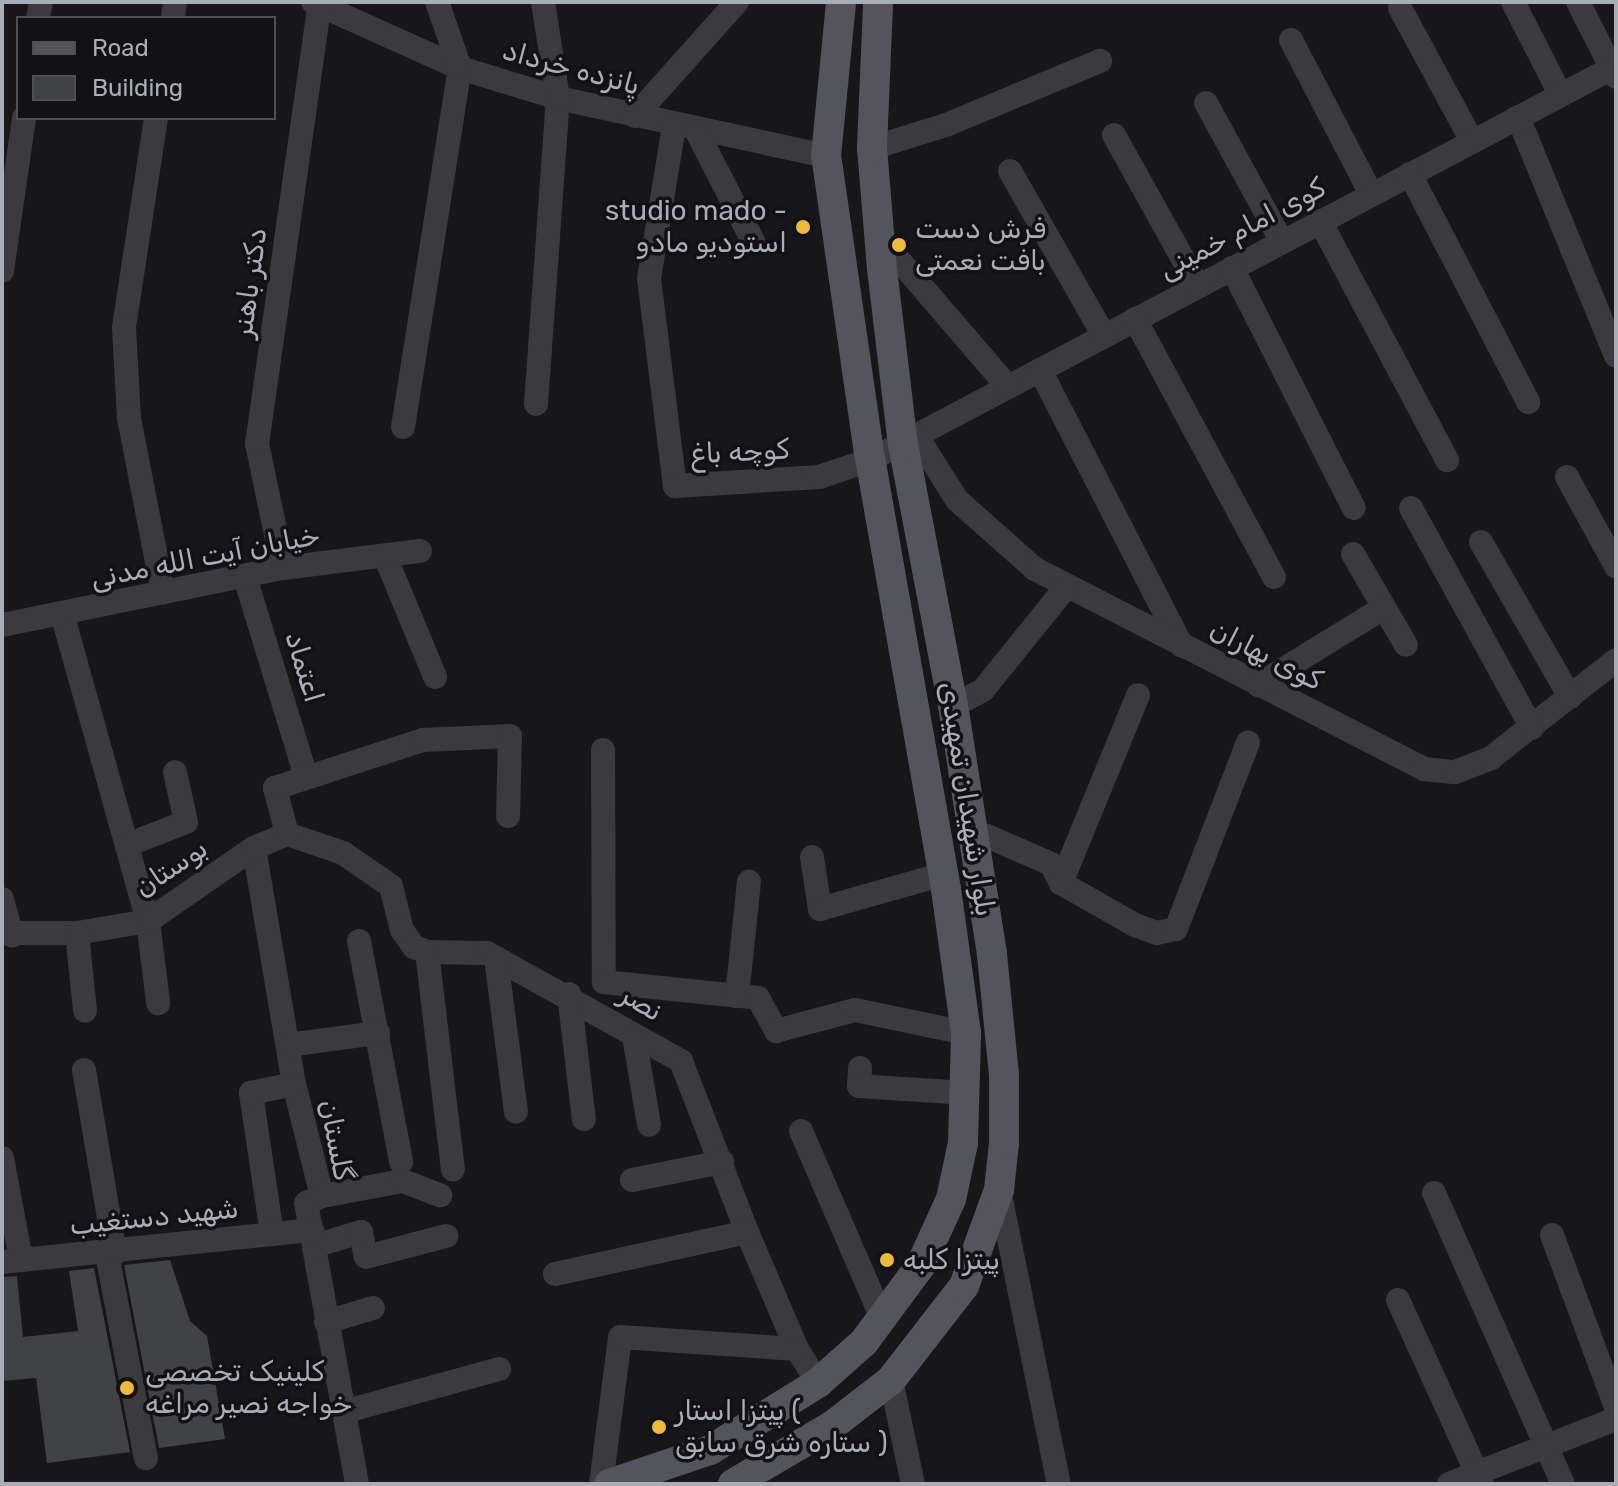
<!DOCTYPE html>
<meta charset="utf-8">
<style>
body{margin:0}
#map{position:relative;width:1618px;height:1486px;overflow:hidden;background:#171719;font-family:Rubik,"Noto Sans Arabic",sans-serif}
div>[style]{position:absolute}
[style*='--x']{left:calc(var(--x)*1px);top:calc(var(--y)*1px);width:calc(var(--w)*1px);rotate:calc(var(--a)*1deg)}
.building>*{inset:0;background:#414246}
.minor>*{height:24px;margin:-12px;padding:0 12px;transform-origin:12px;border-radius:12px;background:#3a3a3f}
.major>*{height:30px;margin:-15px;padding:0 15px;transform-origin:15px;border-radius:15px;background:#54555c}
.dots>*{width:22px;height:22px;translate:-50% -50%;box-sizing:border-box;border:4px solid #121214;border-radius:50%}
span{translate:-50% -50%;white-space:nowrap;text-align:center;line-height:1.15;-webkit-text-stroke:7px #121214;paint-order:stroke}
.street-label{font-size:28px;color:#a9adb8}
.poi-label{font-size:28px;color:#a9adb8}
.right{translate:-100% -50%;text-align:right}
.left{translate:0 -50%;text-align:left}
.frame{position:absolute;inset:0;border:4px solid #a9adb8;pointer-events:none}
.legend{position:absolute;left:16px;top:16px;width:260px;height:104px;box-sizing:border-box;background:#121214;border:2px solid #4e5056;margin:0;padding:10px 14px;list-style:none;font-size:24px;color:#a9adb8}
.legend li{display:flex;align-items:center;gap:16px;height:40px}
.legend b{width:40px;border:2px solid #4e5056}
</style>
<div id="map">
<div class="building">
<i style="clip-path:polygon(170px 1260px,190px 1321px,207px 1336px,225px 1439px,159px 1448px,124px 1265px)"></i>
<i style="clip-path:polygon(94px 1268px,130px 1452px,47px 1463px,36px 1378px,2px 1381px,2px 1277px,17px 1276px,23px 1337px,78px 1331px,69px 1271px)"></i>
</div>
<div class="minor">
<i style="--x:313;--y:2;--w:161;--a:24.2"></i>
<i style="--x:460;--y:68;--w:102;--a:17"></i>
<i style="--x:558;--y:98;--w:274;--a:12.2"></i>
<i style="--x:1513;--y:2;--w:103;--a:62.9"></i>
<i style="--x:1578;--y:2;--w:84;--a:63.1"></i>
<i style="--x:1400;--y:8;--w:151;--a:61.6"></i>
<i style="--x:38;--y:18;--w:16;--a:-79"></i>
<i style="--x:173;--y:18;--w:16;--a:-83"></i>
<i style="--x:1291;--y:40;--w:174;--a:62.5"></i>
<i style="--x:1206;--y:103;--w:158;--a:61.3"></i>
<i style="--x:635;--y:116;--w:153;--a:-48.2"></i>
<i style="--x:1518;--y:117;--w:258;--a:67.7"></i>
<i style="--x:156;--y:118;--w:211;--a:98.7"></i>
<i style="--x:124;--y:327;--w:91;--a:86.9"></i>
<i style="--x:129;--y:418;--w:178;--a:79"></i>
<i style="--x:674;--y:126;--w:154;--a:99.3"></i>
<i style="--x:649;--y:278;--w:210;--a:82.9"></i>
<i style="--x:675;--y:486;--w:144;--a:-3.6"></i>
<i style="--x:819;--y:477;--w:54;--a:-18.4"></i>
<i style="--x:870;--y:460;--w:844;--a:-27.84"></i>
<i style="--x:697;--y:132;--w:123;--a:62.8"></i>
<i style="--x:1114;--y:135;--w:173;--a:60.9"></i>
<i style="--x:872;--y:148;--w:77;--a:-17.3"></i>
<i style="--x:946;--y:125;--w:167;--a:-22.6"></i>
<i style="--x:1010;--y:171;--w:190;--a:60.3"></i>
<i style="--x:1410;--y:174;--w:257;--a:62.6"></i>
<i style="--x:1320;--y:221;--w:271;--a:62"></i>
<i style="--x:880;--y:238;--w:196;--a:49.3"></i>
<i style="--x:1232;--y:268;--w:269;--a:63.1"></i>
<i style="--x:2;--y:271;--w:155;--a:-81.8"></i>
<i style="--x:1135;--y:319;--w:293;--a:61.7"></i>
<i style="--x:1040;--y:370;--w:310;--a:62.8"></i>
<i style="--x:536;--y:404;--w:307;--a:-85.9"></i>
<i style="--x:558;--y:98;--w:97;--a:-98.9"></i>
<i style="--x:403;--y:427;--w:363;--a:-81"></i>
<i style="--x:460;--y:68;--w:70;--a:-109.2"></i>
<i style="--x:918;--y:438;--w:73;--a:57.8"></i>
<i style="--x:957;--y:500;--w:104;--a:41.5"></i>
<i style="--x:1035;--y:569;--w:437;--a:27.2"></i>
<i style="--x:1424;--y:769;--w:31;--a:6"></i>
<i style="--x:1455;--y:772;--w:39;--a:-21"></i>
<i style="--x:1491;--y:758;--w:159;--a:-38.1"></i>
<i style="--x:1567;--y:477;--w:102;--a:61.2"></i>
<i style="--x:1411;--y:508;--w:251;--a:61.2"></i>
<i style="--x:1481;--y:542;--w:179;--a:60.1"></i>
<i style="--x:1353;--y:554;--w:105;--a:59.8"></i>
<i style="--x:385;--y:556;--w:131;--a:67.5"></i>
<i style="--x:283;--y:568;--w:127;--a:-101.8"></i>
<i style="--x:257;--y:444;--w:446;--a:-81.9"></i>
<i style="--x:245;--y:577;--w:208;--a:73"></i>
<i style="--x:63;--y:617;--w:316;--a:74.4"></i>
<i style="--x:148;--y:921;--w:83;--a:83"></i>
<i style="--x:2;--y:625;--w:287;--a:-11.5"></i>
<i style="--x:283;--y:568;--w:138;--a:-7.1"></i>
<i style="--x:1258;--y:685;--w:147;--a:-31.6"></i>
<i style="--x:953;--y:706;--w:34;--a:-28"></i>
<i style="--x:983;--y:690;--w:134;--a:-51.1"></i>
<i style="--x:603;--y:750;--w:232;--a:89.8"></i>
<i style="--x:604;--y:982;--w:155;--a:5.9"></i>
<i style="--x:758;--y:998;--w:38;--a:61"></i>
<i style="--x:776;--y:1031;--w:82;--a:-14.9"></i>
<i style="--x:855;--y:1010;--w:113;--a:11.7"></i>
<i style="--x:287;--y:834;--w:59;--a:18.7"></i>
<i style="--x:343;--y:853;--w:58;--a:34.5"></i>
<i style="--x:391;--y:886;--w:45;--a:76"></i>
<i style="--x:402;--y:930;--w:21;--a:55"></i>
<i style="--x:414;--y:947;--w:14;--a:21"></i>
<i style="--x:427;--y:952;--w:60;--a:1"></i>
<i style="--x:487;--y:953;--w:222;--a:29.1"></i>
<i style="--x:681;--y:1061;--w:183;--a:68.9"></i>
<i style="--x:747;--y:1232;--w:127;--a:66.9"></i>
<i style="--x:797;--y:1349;--w:40;--a:58"></i>
<i style="--x:973;--y:838;--w:14;--a:-8"></i>
<i style="--x:987;--y:836;--w:70;--a:23.6"></i>
<i style="--x:1051;--y:864;--w:21;--a:62"></i>
<i style="--x:1061;--y:883;--w:85;--a:29.6"></i>
<i style="--x:1135;--y:925;--w:23;--a:20"></i>
<i style="--x:1157;--y:933;--w:19;--a:-12"></i>
<i style="--x:1176;--y:929;--w:200;--a:-68.9"></i>
<i style="--x:127;--y:845;--w:63;--a:-21.3"></i>
<i style="--x:186;--y:822;--w:51;--a:-102.4"></i>
<i style="--x:254;--y:848;--w:239;--a:80.4"></i>
<i style="--x:294;--y:1084;--w:115;--a:76"></i>
<i style="--x:322;--y:1196;--w:17;--a:156"></i>
<i style="--x:306;--y:1203;--w:286;--a:79.7"></i>
<i style="--x:812;--y:857;--w:53;--a:81.3"></i>
<i style="--x:820;--y:909;--w:129;--a:-15.8"></i>
<i style="--x:1061;--y:883;--w:203;--a:-67.7"></i>
<i style="--x:2;--y:899;--w:38;--a:75"></i>
<i style="--x:2;--y:933;--w:75;--a:0"></i>
<i style="--x:77;--y:933;--w:72;--a:-9.6"></i>
<i style="--x:148;--y:921;--w:129;--a:-34.6"></i>
<i style="--x:254;--y:848;--w:36;--a:-23"></i>
<i style="--x:287;--y:834;--w:48;--a:-104.6"></i>
<i style="--x:275;--y:788;--w:156;--a:-18"></i>
<i style="--x:423;--y:740;--w:87;--a:-2.6"></i>
<i style="--x:510;--y:736;--w:80;--a:91.4"></i>
<i style="--x:77;--y:933;--w:78;--a:84.1"></i>
<i style="--x:359;--y:941;--w:225;--a:79.2"></i>
<i style="--x:427;--y:952;--w:219;--a:83.2"></i>
<i style="--x:496;--y:958;--w:155;--a:82.6"></i>
<i style="--x:569;--y:994;--w:126;--a:83.2"></i>
<i style="--x:737;--y:996;--w:115;--a:-84"></i>
<i style="--x:634;--y:1036;--w:90;--a:80.4"></i>
<i style="--x:288;--y:1045;--w:91;--a:-7.6"></i>
<i style="--x:860;--y:1068;--w:18;--a:93"></i>
<i style="--x:859;--y:1086;--w:107;--a:3.7"></i>
<i style="--x:84;--y:1070;--w:186;--a:80.4"></i>
<i style="--x:801;--y:1131;--w:204;--a:66.6"></i>
<i style="--x:2;--y:1158;--w:104;--a:79.4"></i>
<i style="--x:632;--y:1180;--w:92;--a:-11.3"></i>
<i style="--x:999;--y:1190;--w:300;--a:78.5"></i>
<i style="--x:1434;--y:1193;--w:318;--a:66.1"></i>
<i style="--x:322;--y:1196;--w:82;--a:-10.5"></i>
<i style="--x:403;--y:1181;--w:40;--a:21"></i>
<i style="--x:272;--y:1234;--w:143;--a:-98.5"></i>
<i style="--x:251;--y:1093;--w:44;--a:-11.8"></i>
<i style="--x:1552;--y:1235;--w:184;--a:69.6"></i>
<i style="--x:314;--y:1246;--w:49;--a:-16.6"></i>
<i style="--x:361;--y:1232;--w:25;--a:79"></i>
<i style="--x:366;--y:1257;--w:83;--a:-14.7"></i>
<i style="--x:107;--y:1254;--w:208;--a:79.2"></i>
<i style="--x:2;--y:1262;--w:312;--a:-5.9"></i>
<i style="--x:555;--y:1274;--w:197;--a:-12.3"></i>
<i style="--x:1398;--y:1300;--w:202;--a:65.5"></i>
<i style="--x:326;--y:1322;--w:49;--a:-16.6"></i>
<i style="--x:891;--y:1380;--w:106;--a:78.1"></i>
<i style="--x:343;--y:1412;--w:162;--a:-15.4"></i>
<i style="--x:601;--y:1484;--w:148;--a:-82.6"></i>
<i style="--x:620;--y:1337;--w:177;--a:3.9"></i>
<i style="--x:1449;--y:1484;--w:179;--a:-21.3"></i>
</div>
<div class="major">
<i style="--x:609;--y:1484;--w:107;--a:-18.6"></i>
<i style="--x:710;--y:1450;--w:127;--a:-31.8"></i>
<i style="--x:818;--y:1383;--w:62;--a:-41.7"></i>
<i style="--x:864;--y:1342;--w:96;--a:-53.5"></i>
<i style="--x:921;--y:1265;--w:72;--a:-65.6"></i>
<i style="--x:951;--y:1199;--w:57;--a:-77.9"></i>
<i style="--x:963;--y:1143;--w:110;--a:-88.4"></i>
<i style="--x:966;--y:1033;--w:145;--a:-97.9"></i>
<i style="--x:946;--y:889;--w:436;--a:-100"></i>
<i style="--x:870;--y:460;--w:307;--a:-98.2"></i>
<i style="--x:826;--y:156;--w:155;--a:-84.4"></i>
<i style="--x:733;--y:1484;--w:116;--a:-30.5"></i>
<i style="--x:833;--y:1425;--w:73;--a:-37.8"></i>
<i style="--x:891;--y:1380;--w:119;--a:-52.2"></i>
<i style="--x:964;--y:1286;--w:102;--a:-70"></i>
<i style="--x:999;--y:1190;--w:47;--a:-83.9"></i>
<i style="--x:1004;--y:1143;--w:68;--a:-90"></i>
<i style="--x:1004;--y:1075;--w:122;--a:-95.7"></i>
<i style="--x:992;--y:954;--w:251;--a:-98.9"></i>
<i style="--x:953;--y:706;--w:266;--a:-100.8"></i>
<i style="--x:903;--y:445;--w:177;--a:-96.8"></i>
<i style="--x:882;--y:269;--w:121;--a:-94.7"></i>
<i style="--x:872;--y:148;--w:146;--a:-87.6"></i>
</div>
<div class="dots">
<i style="left:803px;top:227px;background:#ecba3b"></i>
<i style="left:899px;top:245px;background:#ecba3b"></i>
<i style="left:887px;top:1260px;background:#ecba3b"></i>
<i style="left:127px;top:1388px;background:#ecba3b"></i>
<i style="left:659px;top:1427px;background:#ecba3b"></i>
</div>
<div class="street-label">
<span style="left:571px;top:68px;rotate:15deg">پانزده خرداد</span>
<span style="left:1242px;top:229px;rotate:-28deg">کوی امام خمینی</span>
<span style="left:250px;top:283px;rotate:-82deg">دکتر باهنر</span>
<span style="left:740px;top:452px;rotate:-3deg">کوچه باغ</span>
<span style="left:205px;top:557px;rotate:-11deg">خیابان آیت الله مدنی</span>
<span style="left:1266px;top:655px;rotate:27deg">کوی بهاران</span>
<span style="left:304px;top:667px;rotate:73deg">اعتماد</span>
<span style="left:967px;top:799px;rotate:81deg">بلوار شهیدان تمهیدی</span>
<span style="left:171px;top:868px;rotate:-34deg">بوستان</span>
<span style="left:641px;top:1003px;rotate:31deg">نصر</span>
<span style="left:336px;top:1140px;rotate:79deg">گلستان</span>
<span style="left:154px;top:1217px;rotate:-6deg">شهید دستغیب</span>
</div>
<div class="poi-label">
<span class="right" style="left:787px;top:227px">studio mado -<br>استودیو مادو</span>
<span class="left" style="left:915px;top:245px">فرش دست<br>بافت نعمتی</span>
<span class="left" style="left:903px;top:1260px">پیتزا کلبه</span>
<span class="left" style="left:145px;top:1388px">کلینیک تخصصی<br>خواجه نصیر مراغه</span>
<span class="left" style="left:675px;top:1427px">پیتزا استار (<br>ستاره شرق سابق )</span>
</div>
<div class="frame"></div>
<ul class="legend">
<li><b style="height:10px;background:#54555c"></b>Road</li>
<li><b style="height:22px;background:#414246"></b>Building</li>
</ul>
</div>
